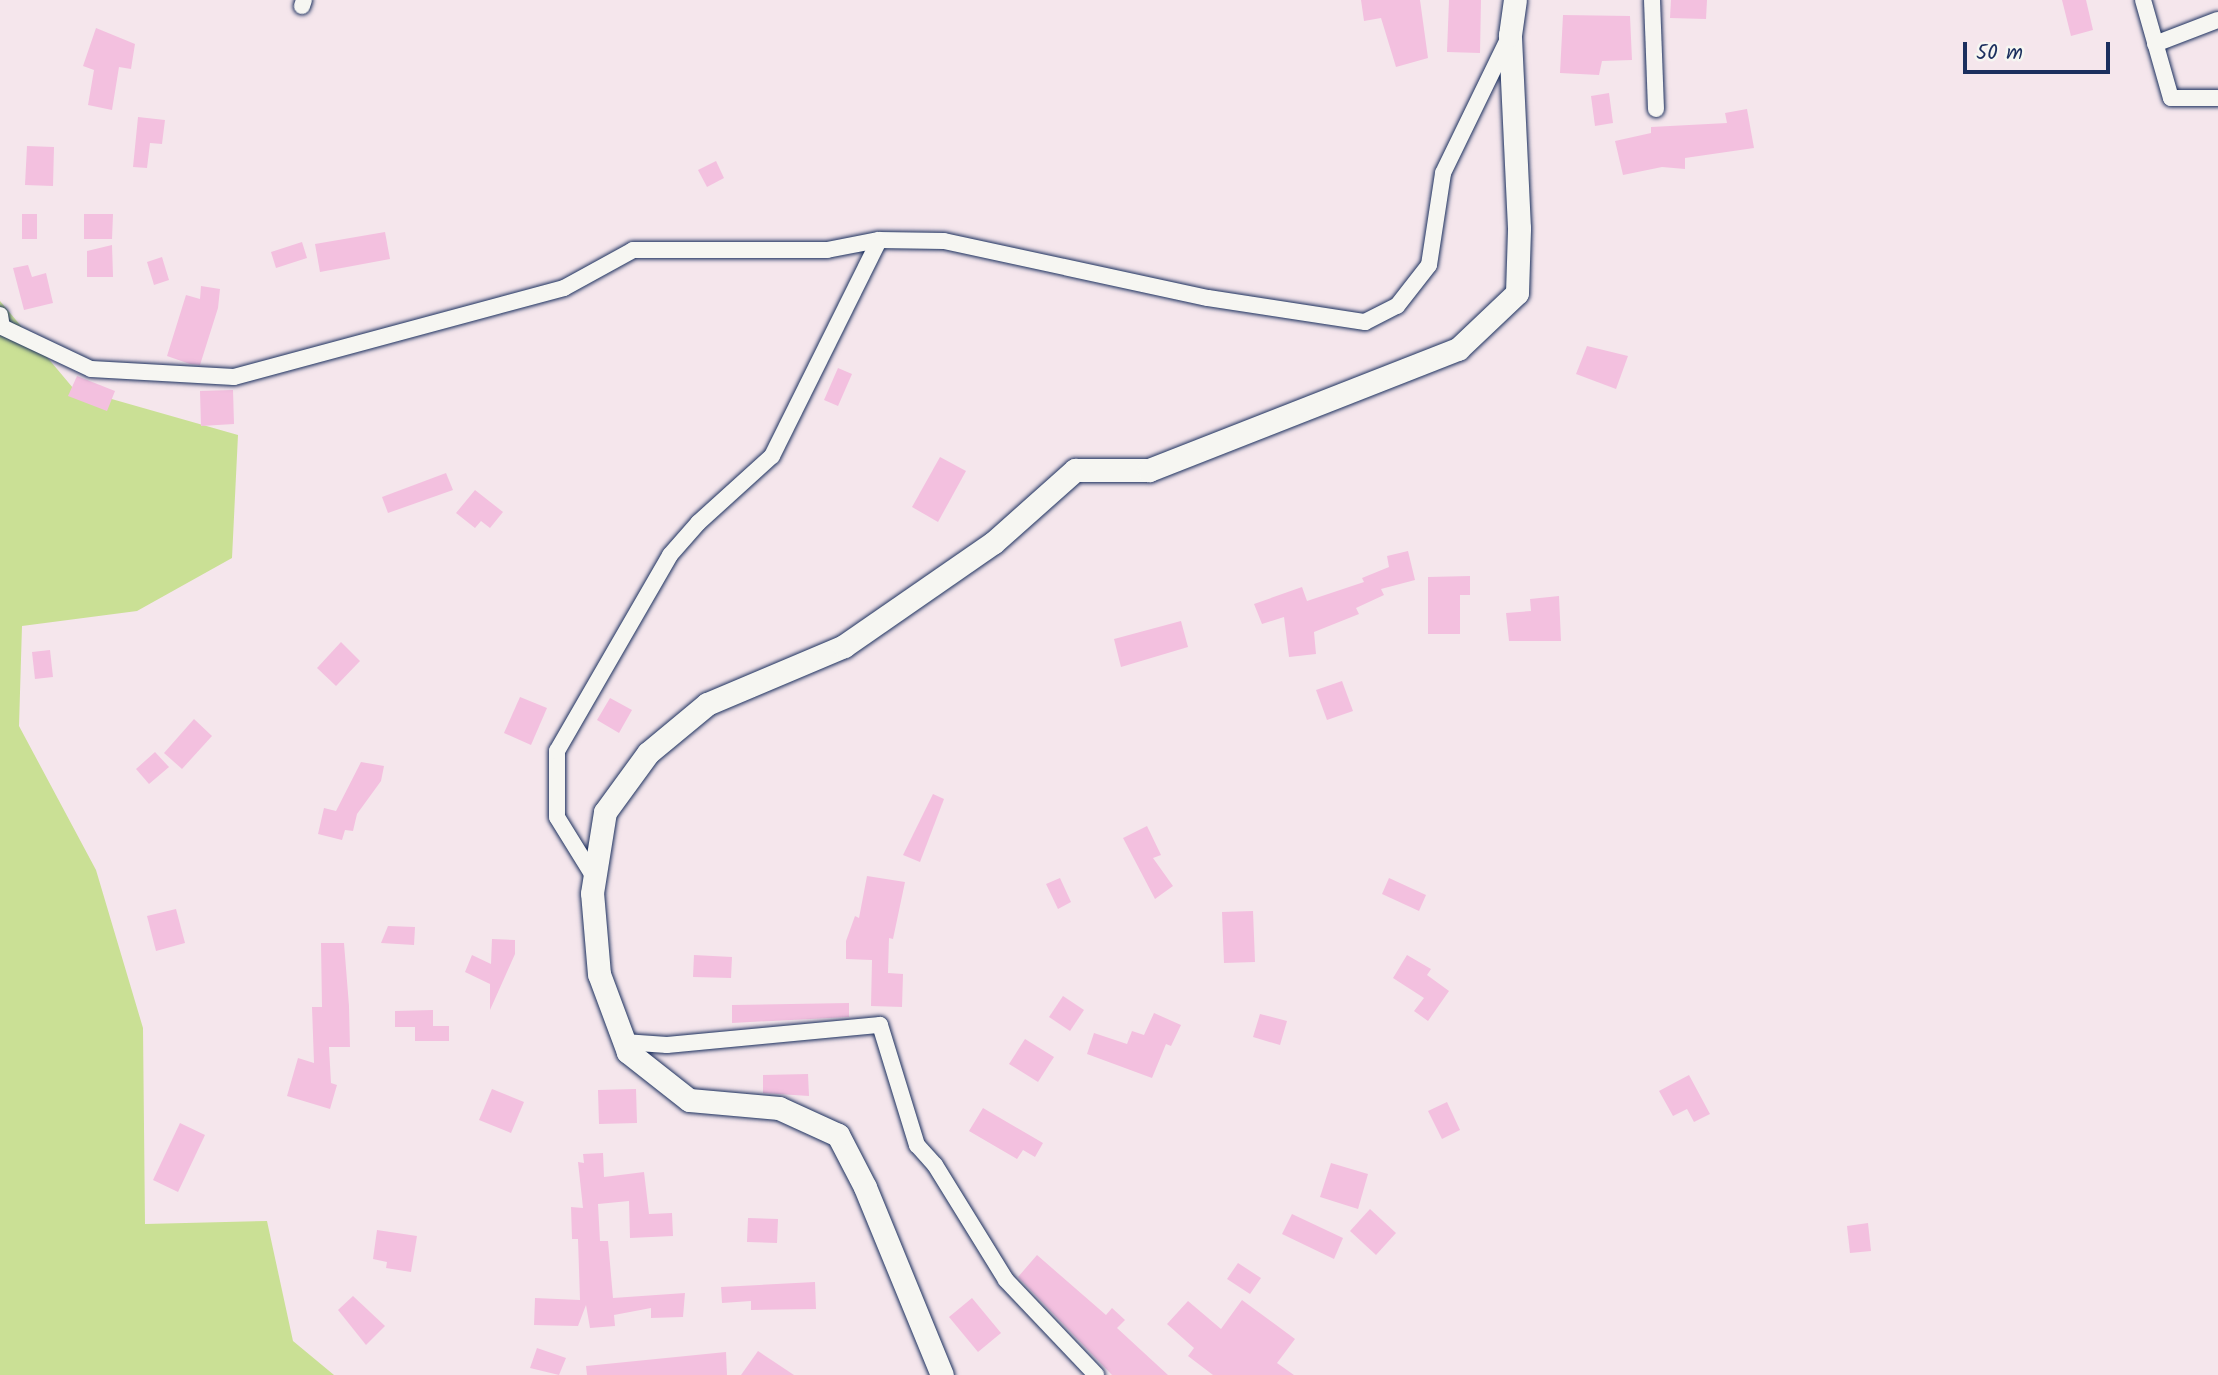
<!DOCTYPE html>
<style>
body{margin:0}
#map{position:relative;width:2218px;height:1375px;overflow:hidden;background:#f5e6ec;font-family:Kalam,sans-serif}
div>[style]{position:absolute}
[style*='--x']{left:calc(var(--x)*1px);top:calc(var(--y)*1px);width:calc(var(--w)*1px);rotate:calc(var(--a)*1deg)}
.green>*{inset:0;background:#cae095}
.building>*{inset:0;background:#f3c0df}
.roads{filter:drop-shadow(0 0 2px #1b2f5e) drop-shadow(0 0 2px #1b2f5e)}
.minor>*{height:16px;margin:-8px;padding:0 8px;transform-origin:8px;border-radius:8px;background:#f6f6f2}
.secondary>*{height:23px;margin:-11.5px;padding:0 11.5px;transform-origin:11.5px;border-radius:11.5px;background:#f6f6f2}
span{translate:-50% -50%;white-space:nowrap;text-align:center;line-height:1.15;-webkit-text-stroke:5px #f6f6f2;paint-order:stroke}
.scale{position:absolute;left:1963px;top:42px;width:147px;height:32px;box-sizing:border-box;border:4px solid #1b2f5e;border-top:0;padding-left:9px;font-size:21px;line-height:24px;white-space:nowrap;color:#1b2f5e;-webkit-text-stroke:5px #f6f6f2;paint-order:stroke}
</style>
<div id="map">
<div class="green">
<i style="clip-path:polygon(0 301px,73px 388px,238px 435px,232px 558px,137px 611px,22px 626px,19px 726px,96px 870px,143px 1028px,145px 1224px,267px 1221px,293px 1341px,334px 1375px,0 1375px)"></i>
</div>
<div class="building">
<i style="clip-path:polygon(1361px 0,1420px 0,1428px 58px,1396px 67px,1381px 18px,1364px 21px)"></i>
<i style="clip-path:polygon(1449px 0,1481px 0,1480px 53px,1447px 52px)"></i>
<i style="clip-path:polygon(1671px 0,1707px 0,1706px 19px,1670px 18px)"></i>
<i style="clip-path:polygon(2062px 0,2086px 0,2093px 30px,2071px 36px)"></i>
<i style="clip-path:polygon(1563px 15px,1630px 16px,1632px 60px,1602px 61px,1599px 75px,1560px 73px)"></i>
<i style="clip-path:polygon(96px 28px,135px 44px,131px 69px,119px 67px,112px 110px,88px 105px,94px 70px,83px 66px)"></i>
<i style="clip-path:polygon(1609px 93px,1613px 123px,1595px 126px,1591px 96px)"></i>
<i style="clip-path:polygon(1747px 109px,1754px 148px,1685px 158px,1685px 169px,1662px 167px,1623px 175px,1615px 141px,1651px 133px,1651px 127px,1727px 123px,1725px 113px)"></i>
<i style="clip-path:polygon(138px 117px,165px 120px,162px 144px,150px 143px,147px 168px,133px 167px)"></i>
<i style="clip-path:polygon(27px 146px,54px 147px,53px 186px,25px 185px)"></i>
<i style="clip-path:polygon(716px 161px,724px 178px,707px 187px,698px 170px)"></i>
<i style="clip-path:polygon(22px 214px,37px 214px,37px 239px,22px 239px)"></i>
<i style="clip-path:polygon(84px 214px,113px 214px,112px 239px,84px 239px)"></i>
<i style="clip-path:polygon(385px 232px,390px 259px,320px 272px,315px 244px)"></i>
<i style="clip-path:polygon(302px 242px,307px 258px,276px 268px,271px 252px)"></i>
<i style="clip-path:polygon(112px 245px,113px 277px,87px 277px,87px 251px)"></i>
<i style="clip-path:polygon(162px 257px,169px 280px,154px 285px,147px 262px)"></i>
<i style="clip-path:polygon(28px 265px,32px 277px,46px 273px,53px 303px,24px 310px,13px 268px)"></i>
<i style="clip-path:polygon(201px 286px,220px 289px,218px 308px,200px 365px,190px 364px,167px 356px,186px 295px,200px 299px)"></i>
<i style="clip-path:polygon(1587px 346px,1628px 356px,1616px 389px,1576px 374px)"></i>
<i style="clip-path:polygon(838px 368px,852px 374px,838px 406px,824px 400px)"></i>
<i style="clip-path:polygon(77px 376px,115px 391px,107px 411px,68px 396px)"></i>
<i style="clip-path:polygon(233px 390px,234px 424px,201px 426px,200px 391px)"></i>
<i style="clip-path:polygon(940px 457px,966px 471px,938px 522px,912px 507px)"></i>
<i style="clip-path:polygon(446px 473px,453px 490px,388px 513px,382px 497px)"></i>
<i style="clip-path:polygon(475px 490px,503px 512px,490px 528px,481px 521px,475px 528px,456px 513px)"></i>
<i style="clip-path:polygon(1408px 551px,1415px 580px,1381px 589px,1384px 595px,1356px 608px,1359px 614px,1314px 632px,1316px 654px,1289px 657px,1284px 617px,1262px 624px,1254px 604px,1302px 587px,1307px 601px,1364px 582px,1362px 578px,1389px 567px,1387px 556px)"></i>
<i style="clip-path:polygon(1470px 576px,1470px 595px,1460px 595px,1460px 634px,1428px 634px,1428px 577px)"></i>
<i style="clip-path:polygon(1559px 596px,1561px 641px,1509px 641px,1506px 613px,1531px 611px,1530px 599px)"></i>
<i style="clip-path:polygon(1181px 621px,1188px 647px,1121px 667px,1114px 639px)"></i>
<i style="clip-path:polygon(341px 642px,360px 661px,336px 686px,317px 668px)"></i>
<i style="clip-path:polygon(50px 650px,53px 677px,35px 679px,32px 652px)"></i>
<i style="clip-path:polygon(1342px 681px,1353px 711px,1327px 720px,1316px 690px)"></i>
<i style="clip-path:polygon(520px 697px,547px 708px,531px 745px,504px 733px)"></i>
<i style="clip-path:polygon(610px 698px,632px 710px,619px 733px,597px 720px)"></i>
<i style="clip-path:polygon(194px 719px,212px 736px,182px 769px,164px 753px)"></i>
<i style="clip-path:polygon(155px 752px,169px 767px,149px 784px,136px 769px)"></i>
<i style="clip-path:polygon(361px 762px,384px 766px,381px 781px,357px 814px,353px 831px,345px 830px,342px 840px,318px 834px,324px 808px,336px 811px)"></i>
<i style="clip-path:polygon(933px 794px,944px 799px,920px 862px,903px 855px)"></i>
<i style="clip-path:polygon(1147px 826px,1161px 855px,1153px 858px,1173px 886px,1155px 899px,1123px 838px)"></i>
<i style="clip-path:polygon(867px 876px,905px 882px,893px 939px,889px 938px,888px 973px,903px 974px,902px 1007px,871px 1006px,872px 960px,846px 959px,846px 941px,855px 916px,859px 918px)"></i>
<i style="clip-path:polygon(1060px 878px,1071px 902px,1058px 909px,1046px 884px)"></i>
<i style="clip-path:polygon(1389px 878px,1426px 895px,1419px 911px,1382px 894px)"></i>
<i style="clip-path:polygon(176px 909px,185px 943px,156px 951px,147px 916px)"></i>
<i style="clip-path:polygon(1253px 911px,1255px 962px,1224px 963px,1222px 912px)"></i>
<i style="clip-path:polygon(388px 926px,415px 927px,414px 945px,381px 943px)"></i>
<i style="clip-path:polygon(492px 939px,515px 940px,515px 954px,490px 1010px,490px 984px,465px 972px,472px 955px,491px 964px)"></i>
<i style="clip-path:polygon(321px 943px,344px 943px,349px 1006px,350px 1047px,329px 1047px,331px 1083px,337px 1085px,330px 1109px,287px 1096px,298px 1058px,314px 1063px,312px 1007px,322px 1007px)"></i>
<i style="clip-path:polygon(694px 955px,732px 957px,731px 978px,693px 977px)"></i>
<i style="clip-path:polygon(1407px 955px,1431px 969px,1427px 975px,1449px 991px,1428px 1021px,1414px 1011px,1424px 998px,1393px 978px)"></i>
<i style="clip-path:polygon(1063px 996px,1084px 1010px,1070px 1031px,1049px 1017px)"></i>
<i style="clip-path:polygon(849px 1003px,849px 1017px,732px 1023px,732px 1005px)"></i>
<i style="clip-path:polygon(433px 1010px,433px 1026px,449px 1026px,449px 1041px,415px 1041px,415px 1027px,395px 1027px,395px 1011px)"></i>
<i style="clip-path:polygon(1154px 1013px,1181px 1025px,1171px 1046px,1166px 1044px,1152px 1078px,1087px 1054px,1094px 1033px,1127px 1044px,1132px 1031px,1144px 1035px)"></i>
<i style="clip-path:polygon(1260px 1014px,1287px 1021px,1280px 1045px,1253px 1037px)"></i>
<i style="clip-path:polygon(1025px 1039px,1054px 1057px,1038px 1082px,1009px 1064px)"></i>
<i style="clip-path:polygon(808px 1074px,809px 1096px,763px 1093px,763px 1075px)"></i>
<i style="clip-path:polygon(1689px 1075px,1710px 1114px,1694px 1122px,1687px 1109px,1673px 1116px,1659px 1091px)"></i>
<i style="clip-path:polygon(492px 1089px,524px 1102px,511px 1133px,479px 1120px)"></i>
<i style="clip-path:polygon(636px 1089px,637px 1123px,599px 1124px,598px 1090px)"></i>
<i style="clip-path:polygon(1447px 1102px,1460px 1130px,1442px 1139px,1428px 1111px)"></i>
<i style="clip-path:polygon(983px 1108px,1043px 1143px,1035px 1157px,1023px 1150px,1017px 1159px,969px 1131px)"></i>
<i style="clip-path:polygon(180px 1123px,205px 1135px,178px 1192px,153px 1180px)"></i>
<i style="clip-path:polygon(603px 1153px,604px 1177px,644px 1172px,649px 1214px,672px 1213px,673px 1236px,630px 1238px,629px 1201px,598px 1204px,600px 1241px,608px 1241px,613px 1298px,685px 1293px,683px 1317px,651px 1318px,651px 1308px,614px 1315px,615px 1326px,590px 1328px,586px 1305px,578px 1326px,534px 1325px,535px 1298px,580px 1300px,578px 1239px,572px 1239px,571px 1207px,583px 1208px,578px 1162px,584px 1163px,583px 1154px)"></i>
<i style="clip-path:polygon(1331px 1163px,1368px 1174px,1358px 1209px,1320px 1197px)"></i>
<i style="clip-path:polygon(1370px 1209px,1396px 1233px,1376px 1255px,1350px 1231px)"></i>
<i style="clip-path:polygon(1292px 1214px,1343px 1238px,1334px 1259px,1282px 1234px)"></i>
<i style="clip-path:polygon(748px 1218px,778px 1219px,777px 1243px,747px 1242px)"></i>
<i style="clip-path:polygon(1868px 1223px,1871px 1251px,1850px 1253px,1847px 1226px)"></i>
<i style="clip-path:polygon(377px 1230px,417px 1236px,411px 1272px,386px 1268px,387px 1262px,373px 1259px)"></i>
<i style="clip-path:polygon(1037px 1255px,1106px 1315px,1112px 1308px,1125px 1320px,1117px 1328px,1168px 1375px,1112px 1375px,1018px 1277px)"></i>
<i style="clip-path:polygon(1238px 1263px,1261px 1278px,1250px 1294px,1227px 1279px)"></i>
<i style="clip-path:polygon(815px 1282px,816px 1309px,751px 1310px,751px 1301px,722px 1303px,721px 1287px)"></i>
<i style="clip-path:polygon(353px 1296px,385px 1326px,366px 1345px,338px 1310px)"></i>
<i style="clip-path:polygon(972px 1298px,1001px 1333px,978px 1352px,949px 1317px)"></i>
<i style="clip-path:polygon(1242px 1300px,1295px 1339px,1277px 1363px,1294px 1375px,1213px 1375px,1188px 1356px,1194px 1348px,1167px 1324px,1188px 1301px,1221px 1329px)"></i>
<i style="clip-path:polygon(537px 1348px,566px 1358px,559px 1375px,530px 1368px)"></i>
<i style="clip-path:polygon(758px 1351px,794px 1375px,741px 1375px)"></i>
<i style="clip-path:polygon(726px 1352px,727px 1375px,587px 1375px,586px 1366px)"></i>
</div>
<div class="roads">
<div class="minor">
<i style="--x:1652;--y:0;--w:109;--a:87.9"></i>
<i style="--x:2143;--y:0;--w:102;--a:74.1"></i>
<i style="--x:2171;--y:98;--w:47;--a:0"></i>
<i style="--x:302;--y:6;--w:6;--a:-72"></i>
<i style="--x:2155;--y:44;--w:67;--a:-20.9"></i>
<i style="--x:0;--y:315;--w:12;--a:81"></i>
<i style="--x:2;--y:327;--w:98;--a:25.3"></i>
<i style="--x:91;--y:369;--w:143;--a:3.2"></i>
<i style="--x:234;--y:377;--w:342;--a:-15.1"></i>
<i style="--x:564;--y:288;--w:79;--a:-28.8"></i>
<i style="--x:633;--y:250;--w:194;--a:0"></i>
<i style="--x:827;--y:250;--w:53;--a:-10.9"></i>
<i style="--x:879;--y:240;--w:65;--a:0.9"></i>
<i style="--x:944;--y:241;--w:270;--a:12.2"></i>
<i style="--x:1208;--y:298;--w:159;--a:8.7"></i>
<i style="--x:1365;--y:322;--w:36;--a:-27"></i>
<i style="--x:1397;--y:306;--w:52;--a:-52"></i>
<i style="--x:1429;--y:265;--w:93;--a:-81.3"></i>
<i style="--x:1443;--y:173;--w:151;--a:-64.1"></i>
<i style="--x:594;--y:877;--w:70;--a:-121.7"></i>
<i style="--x:557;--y:817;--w:66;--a:-90"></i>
<i style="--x:557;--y:751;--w:226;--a:-60"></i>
<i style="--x:670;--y:555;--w:43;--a:-48.8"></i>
<i style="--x:698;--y:523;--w:100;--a:-42.2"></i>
<i style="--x:772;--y:456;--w:241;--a:-63.6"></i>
<i style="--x:624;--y:1042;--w:43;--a:4"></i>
<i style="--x:667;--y:1045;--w:214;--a:-5.4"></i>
<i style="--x:880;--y:1025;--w:126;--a:72.9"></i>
<i style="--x:917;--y:1145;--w:27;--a:48"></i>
<i style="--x:935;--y:1165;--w:135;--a:58.3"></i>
<i style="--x:1006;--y:1280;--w:131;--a:46.5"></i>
</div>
<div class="secondary">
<i style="--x:942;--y:1375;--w:203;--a:-112.3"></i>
<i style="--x:865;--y:1187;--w:59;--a:-117.4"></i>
<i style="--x:838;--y:1135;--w:65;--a:-155.4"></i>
<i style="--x:779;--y:1108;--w:90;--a:-174.9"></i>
<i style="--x:689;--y:1100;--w:78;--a:-141.8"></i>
<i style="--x:628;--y:1052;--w:83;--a:-110.4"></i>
<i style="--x:599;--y:974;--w:81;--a:-94.9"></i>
<i style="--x:592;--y:893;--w:82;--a:-80.9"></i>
<i style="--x:605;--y:812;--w:73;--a:-53.9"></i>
<i style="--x:648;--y:753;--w:77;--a:-39.7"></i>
<i style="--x:707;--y:704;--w:149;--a:-22.9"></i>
<i style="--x:844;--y:646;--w:181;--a:-34.7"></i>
<i style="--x:993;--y:543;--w:110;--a:-41.7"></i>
<i style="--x:1075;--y:470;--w:74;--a:0"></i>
<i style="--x:1149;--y:470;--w:332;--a:-21.4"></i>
<i style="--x:1458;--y:349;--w:81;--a:-43.5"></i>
<i style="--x:1517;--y:293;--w:65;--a:-88.2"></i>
<i style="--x:1519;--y:228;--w:193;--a:-92.7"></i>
<i style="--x:1510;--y:35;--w:35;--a:-82"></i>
</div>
</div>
<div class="scale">50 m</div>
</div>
